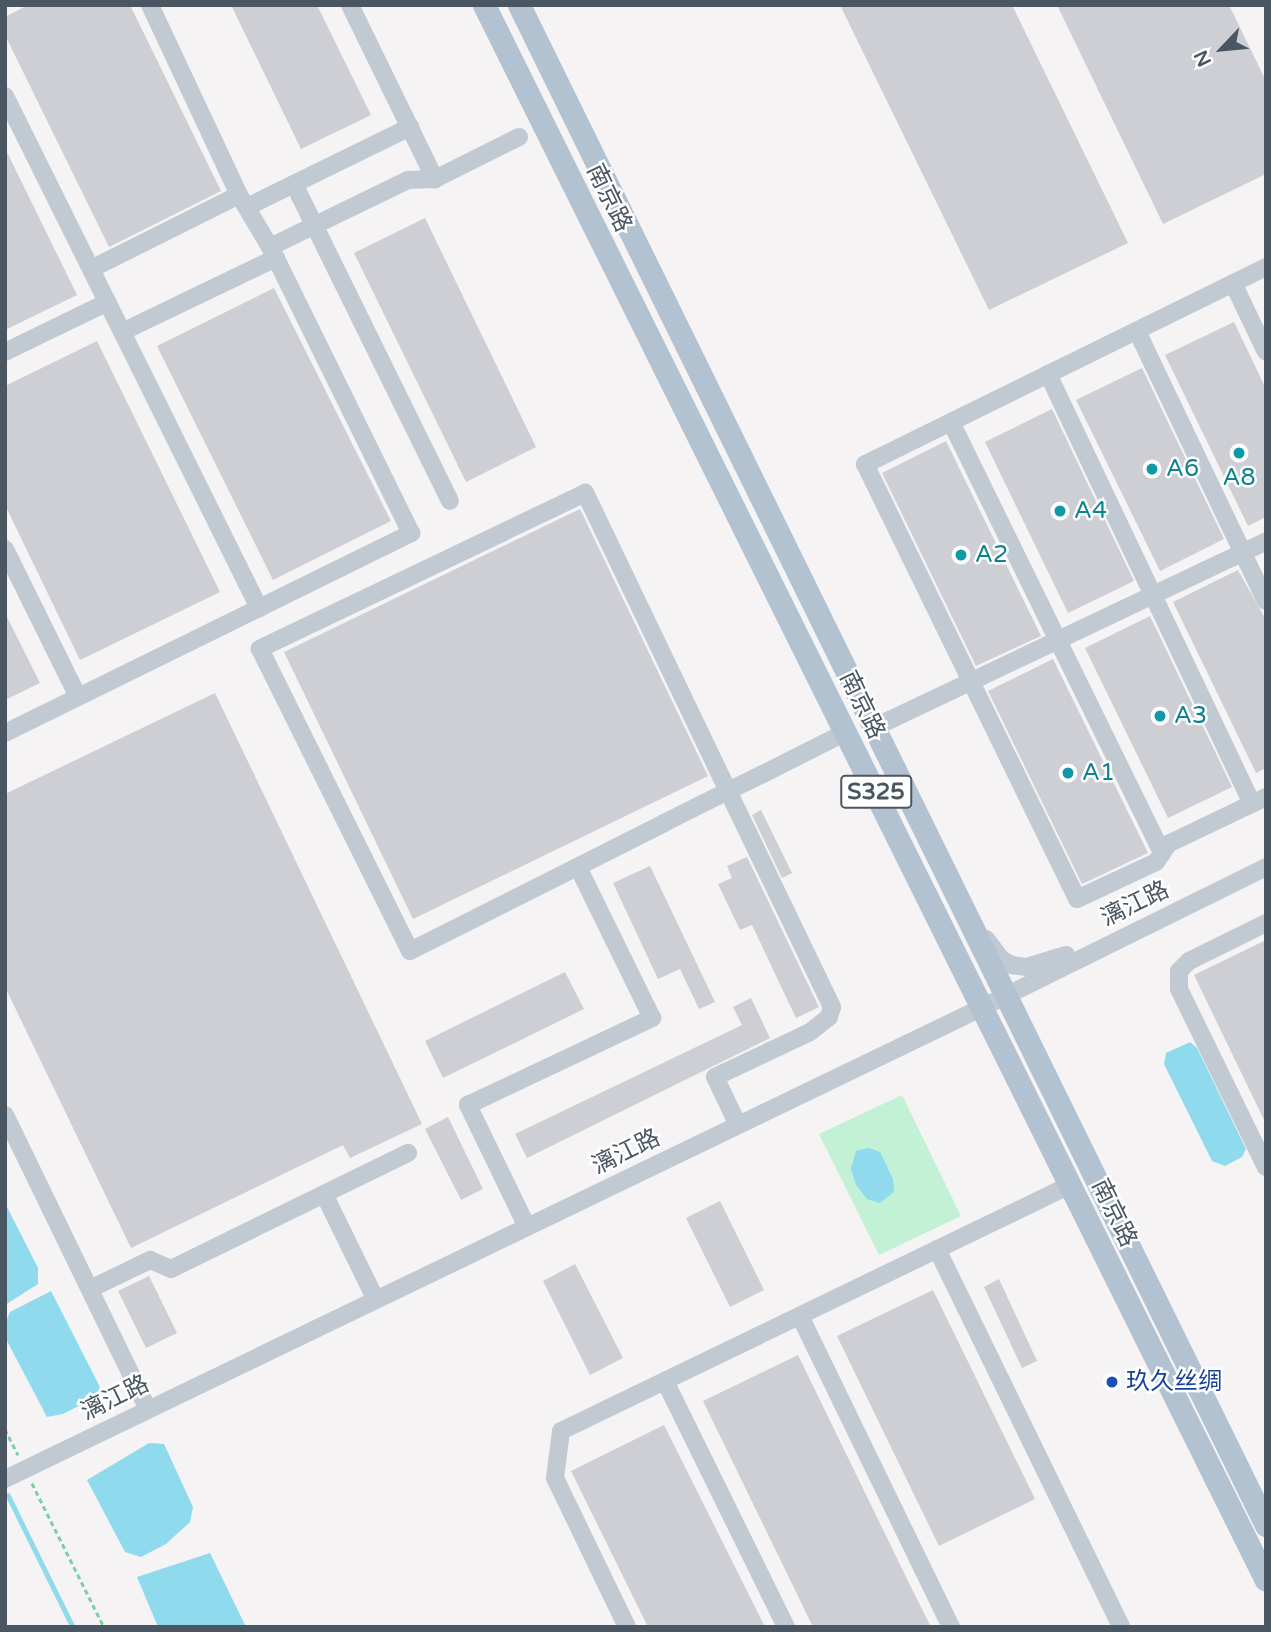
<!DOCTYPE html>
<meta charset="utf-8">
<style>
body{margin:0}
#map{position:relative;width:1271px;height:1632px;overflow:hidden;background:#f5f3f3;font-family:"Varela Round","Noto Sans SC",sans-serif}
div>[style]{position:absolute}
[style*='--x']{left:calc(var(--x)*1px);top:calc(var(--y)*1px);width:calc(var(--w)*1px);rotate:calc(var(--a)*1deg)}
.green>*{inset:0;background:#c3f1d5}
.water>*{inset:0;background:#90daee}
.stream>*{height:4.5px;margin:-2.25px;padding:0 2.25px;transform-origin:2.25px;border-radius:2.25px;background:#90daee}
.building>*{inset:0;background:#cdcfd5}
.path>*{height:2.5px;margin-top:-1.25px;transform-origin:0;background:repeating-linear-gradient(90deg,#7ad0a6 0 5px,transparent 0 8.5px)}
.minor>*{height:18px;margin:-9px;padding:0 9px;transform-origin:9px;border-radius:9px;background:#c1cad2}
.major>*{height:23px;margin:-11.5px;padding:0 11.5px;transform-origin:11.5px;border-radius:11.5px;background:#b3c2d1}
.dots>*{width:19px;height:19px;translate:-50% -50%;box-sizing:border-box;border:4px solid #fff;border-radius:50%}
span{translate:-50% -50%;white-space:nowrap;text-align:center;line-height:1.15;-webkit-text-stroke:5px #fff;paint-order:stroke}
.shield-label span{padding:2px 5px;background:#fff;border:2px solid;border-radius:5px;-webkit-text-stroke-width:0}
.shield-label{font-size:23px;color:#4a5661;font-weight:700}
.street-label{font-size:24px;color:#4a5661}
.culture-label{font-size:24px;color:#0d838f}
.left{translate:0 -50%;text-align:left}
.transit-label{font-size:24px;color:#164399}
.frame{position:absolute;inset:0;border:7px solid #4a5661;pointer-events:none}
.north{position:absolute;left:1187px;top:14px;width:70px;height:70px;-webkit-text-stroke:5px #fff;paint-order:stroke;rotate:244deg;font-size:19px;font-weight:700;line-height:28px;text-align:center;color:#4a5661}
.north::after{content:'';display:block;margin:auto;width:24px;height:32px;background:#4a5661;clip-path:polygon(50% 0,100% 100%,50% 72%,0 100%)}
</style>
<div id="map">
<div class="green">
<i style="clip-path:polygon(902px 1095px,961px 1216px,879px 1255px,819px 1134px)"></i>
</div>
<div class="water">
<i style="clip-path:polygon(1190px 1042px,1197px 1048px,1246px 1149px,1242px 1157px,1225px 1166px,1212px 1161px,1164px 1064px,1166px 1053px)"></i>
<i style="clip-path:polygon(869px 1148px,880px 1152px,893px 1179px,894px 1192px,880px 1203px,867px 1199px,856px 1185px,851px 1169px,856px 1151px)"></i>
<i style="clip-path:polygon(5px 1203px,38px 1268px,38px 1284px,5px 1305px)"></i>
<i style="clip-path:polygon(51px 1291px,100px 1387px,94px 1398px,63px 1414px,47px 1417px,7px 1341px,5px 1324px,10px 1312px)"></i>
<i style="clip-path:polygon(149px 1443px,164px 1444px,193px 1507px,190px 1522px,166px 1544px,141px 1557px,125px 1552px,87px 1480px)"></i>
<i style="clip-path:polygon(210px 1553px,246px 1627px,158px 1627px,137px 1577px)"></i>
</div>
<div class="stream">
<i style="--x:8;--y:1495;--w:147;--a:63.8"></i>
</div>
<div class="building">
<i style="clip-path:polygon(28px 5px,130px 5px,221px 191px,109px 247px,5px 35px,5px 17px)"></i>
<i style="clip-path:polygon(231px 5px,317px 5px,371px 115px,301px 149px)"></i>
<i style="clip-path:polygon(840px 5px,1012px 5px,1128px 243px,989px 310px)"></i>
<i style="clip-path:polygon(1057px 5px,1229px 5px,1266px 81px,1266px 174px,1163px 224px)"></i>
<i style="clip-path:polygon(5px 148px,77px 295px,5px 330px)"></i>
<i style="clip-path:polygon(425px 218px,536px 447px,466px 482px,354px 253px)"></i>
<i style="clip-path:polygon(274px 288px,391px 521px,273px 580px,157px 346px)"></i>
<i style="clip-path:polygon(1234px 322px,1266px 389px,1266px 517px,1248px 526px,1165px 355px)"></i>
<i style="clip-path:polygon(97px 341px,220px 592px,80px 660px,5px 505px,5px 386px)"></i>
<i style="clip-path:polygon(1142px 368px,1224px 539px,1160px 571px,1076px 400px)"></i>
<i style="clip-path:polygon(1052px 409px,1134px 581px,1068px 613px,985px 442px)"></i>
<i style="clip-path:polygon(946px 441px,1041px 636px,976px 666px,882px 473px)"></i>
<i style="clip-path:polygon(580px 509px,708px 776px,413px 919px,284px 652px)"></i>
<i style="clip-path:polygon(1238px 570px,1266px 620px,1266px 768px,1256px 773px,1173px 602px)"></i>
<i style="clip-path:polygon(5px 613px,40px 683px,5px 700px)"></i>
<i style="clip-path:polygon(1150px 616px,1232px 787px,1168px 818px,1085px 648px)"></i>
<i style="clip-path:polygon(1053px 659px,1148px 853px,1082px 884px,988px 691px)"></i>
<i style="clip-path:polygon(215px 693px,422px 1124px,350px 1158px,343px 1145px,131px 1248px,5px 987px,5px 794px)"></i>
<i style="clip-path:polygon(761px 810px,792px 873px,782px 878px,752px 815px)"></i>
<i style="clip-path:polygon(747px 857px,819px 1007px,796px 1018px,752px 925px,740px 930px,718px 884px,732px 878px,727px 866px)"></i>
<i style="clip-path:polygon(650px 866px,715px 1002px,699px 1009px,680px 969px,658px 979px,613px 883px)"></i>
<i style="clip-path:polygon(1266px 940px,1266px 1124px,1194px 975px)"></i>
<i style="clip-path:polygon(565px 972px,584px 1009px,443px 1078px,425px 1041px)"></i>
<i style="clip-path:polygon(751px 998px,770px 1038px,527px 1158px,515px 1134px,742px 1025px,733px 1007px)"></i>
<i style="clip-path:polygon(448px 1117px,483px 1189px,461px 1200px,425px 1129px)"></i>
<i style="clip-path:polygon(720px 1201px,764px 1290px,730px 1307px,686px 1218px)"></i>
<i style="clip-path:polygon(575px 1264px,623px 1358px,590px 1375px,543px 1281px)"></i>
<i style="clip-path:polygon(149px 1276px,177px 1333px,146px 1348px,118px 1291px)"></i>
<i style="clip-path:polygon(999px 1279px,1037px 1361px,1022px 1368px,984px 1287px)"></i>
<i style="clip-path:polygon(933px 1290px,1035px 1499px,939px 1546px,837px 1336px)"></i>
<i style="clip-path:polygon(798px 1355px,908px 1581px,931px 1627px,813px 1627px,703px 1401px)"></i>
<i style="clip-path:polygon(664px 1425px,765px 1627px,648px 1627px,571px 1471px)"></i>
</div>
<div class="path">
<i style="--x:5;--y:1429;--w:29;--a:63"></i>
<i style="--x:32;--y:1483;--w:161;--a:63.4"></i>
</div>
<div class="minor">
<i style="--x:150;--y:5;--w:210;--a:64.9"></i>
<i style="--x:239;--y:195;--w:61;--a:59.2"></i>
<i style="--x:350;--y:5;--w:194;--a:64"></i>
<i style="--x:5;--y:96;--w:572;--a:63.61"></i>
<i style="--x:294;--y:184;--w:353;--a:63.8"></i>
<i style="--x:247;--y:207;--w:182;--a:-26.1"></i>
<i style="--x:1266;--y:267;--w:447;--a:153.8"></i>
<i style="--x:865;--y:464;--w:484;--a:64"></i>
<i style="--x:1077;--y:899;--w:87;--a:-25.1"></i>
<i style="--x:1156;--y:862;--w:22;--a:-56"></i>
<i style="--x:1168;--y:844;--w:109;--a:-25.6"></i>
<i style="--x:91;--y:269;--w:165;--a:-26.6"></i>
<i style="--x:1233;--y:283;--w:76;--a:64.4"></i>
<i style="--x:1137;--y:331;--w:299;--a:64.5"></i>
<i style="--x:122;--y:332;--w:171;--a:-25.7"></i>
<i style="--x:5;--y:352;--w:114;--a:-25.9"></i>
<i style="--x:1048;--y:374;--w:475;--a:64.6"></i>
<i style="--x:951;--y:422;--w:480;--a:63.9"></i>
<i style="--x:5;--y:549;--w:165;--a:63.7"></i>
<i style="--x:875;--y:727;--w:433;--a:-25.4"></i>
<i style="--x:5;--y:733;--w:453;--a:-26.2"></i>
<i style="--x:411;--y:533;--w:319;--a:-116.2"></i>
<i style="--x:270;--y:247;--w:153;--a:-25.9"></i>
<i style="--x:408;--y:180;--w:27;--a:-2"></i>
<i style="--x:435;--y:179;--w:94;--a:-26.6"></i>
<i style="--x:1266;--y:923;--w:86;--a:153.7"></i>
<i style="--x:1189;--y:961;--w:14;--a:135"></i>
<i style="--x:1179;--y:971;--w:18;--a:90"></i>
<i style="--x:1179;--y:989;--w:198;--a:64"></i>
<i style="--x:986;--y:939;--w:25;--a:53"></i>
<i style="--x:1001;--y:959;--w:13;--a:29"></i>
<i style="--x:1012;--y:965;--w:14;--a:8"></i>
<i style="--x:1026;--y:967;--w:42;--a:-16.7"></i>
<i style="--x:5;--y:1115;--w:327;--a:64.1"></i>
<i style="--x:738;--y:1125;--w:53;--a:-115.6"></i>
<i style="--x:715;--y:1077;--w:105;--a:-25.3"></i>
<i style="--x:810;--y:1032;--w:24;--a:-38"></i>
<i style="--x:829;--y:1017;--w:10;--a:-73"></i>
<i style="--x:832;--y:1007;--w:240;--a:-115.7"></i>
<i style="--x:728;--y:791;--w:331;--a:-115.6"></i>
<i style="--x:585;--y:493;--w:361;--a:154.4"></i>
<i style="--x:260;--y:649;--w:337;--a:63.6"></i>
<i style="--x:410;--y:951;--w:284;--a:-26.7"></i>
<i style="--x:664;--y:823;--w:72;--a:-26.6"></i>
<i style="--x:728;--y:791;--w:39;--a:-26"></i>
<i style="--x:763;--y:774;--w:93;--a:-26.8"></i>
<i style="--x:324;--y:1194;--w:118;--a:63.9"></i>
<i style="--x:527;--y:1227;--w:136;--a:-115.8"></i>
<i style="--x:468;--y:1105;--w:204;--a:-25.3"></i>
<i style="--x:652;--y:1018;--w:168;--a:-116.1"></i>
<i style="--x:937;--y:1249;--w:420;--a:64"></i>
<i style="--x:90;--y:1289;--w:67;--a:-25.8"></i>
<i style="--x:150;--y:1260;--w:23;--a:23"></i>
<i style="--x:171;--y:1269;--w:264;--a:-26.1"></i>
<i style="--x:800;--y:1316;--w:346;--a:64.1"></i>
<i style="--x:665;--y:1381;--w:274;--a:63.8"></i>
<i style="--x:5;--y:1479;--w:1086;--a:-25.76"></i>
<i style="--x:983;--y:1007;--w:316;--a:-26.3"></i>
<i style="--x:627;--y:1627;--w:165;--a:-115.8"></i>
<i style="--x:555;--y:1478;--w:47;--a:-82.7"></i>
<i style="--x:561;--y:1431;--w:565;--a:-25.79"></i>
</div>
<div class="major">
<i style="--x:484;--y:5;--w:1758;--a:63.6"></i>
<i style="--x:519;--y:5;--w:1694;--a:63.83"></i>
</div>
<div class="dots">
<i style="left:1239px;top:453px;background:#0f9aa8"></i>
<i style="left:1152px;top:469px;background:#0f9aa8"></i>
<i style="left:1060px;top:511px;background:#0f9aa8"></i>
<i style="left:961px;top:555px;background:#0f9aa8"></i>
<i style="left:1160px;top:716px;background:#0f9aa8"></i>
<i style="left:1068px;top:773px;background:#0f9aa8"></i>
<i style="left:1112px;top:1382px;background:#1a4fb4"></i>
</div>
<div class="shield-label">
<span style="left:876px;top:792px">S325</span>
</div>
<div class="street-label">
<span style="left:609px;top:198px;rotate:64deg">南京路</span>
<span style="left:862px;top:705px;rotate:64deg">南京路</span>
<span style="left:1135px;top:904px;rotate:-26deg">漓江路</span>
<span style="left:626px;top:1152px;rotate:-26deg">漓江路</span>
<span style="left:1114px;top:1213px;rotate:64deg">南京路</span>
<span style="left:115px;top:1398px;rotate:-26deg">漓江路</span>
</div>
<div class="culture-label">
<span class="left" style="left:1166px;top:469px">A6</span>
<span style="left:1239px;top:478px">A8</span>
<span class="left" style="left:1074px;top:511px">A4</span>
<span class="left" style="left:975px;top:555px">A2</span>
<span class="left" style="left:1174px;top:716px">A3</span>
<span class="left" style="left:1082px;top:773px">A1</span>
</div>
<div class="transit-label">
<span class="left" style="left:1126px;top:1382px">玖久丝绸</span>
</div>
<div class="frame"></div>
<div class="north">N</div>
</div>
